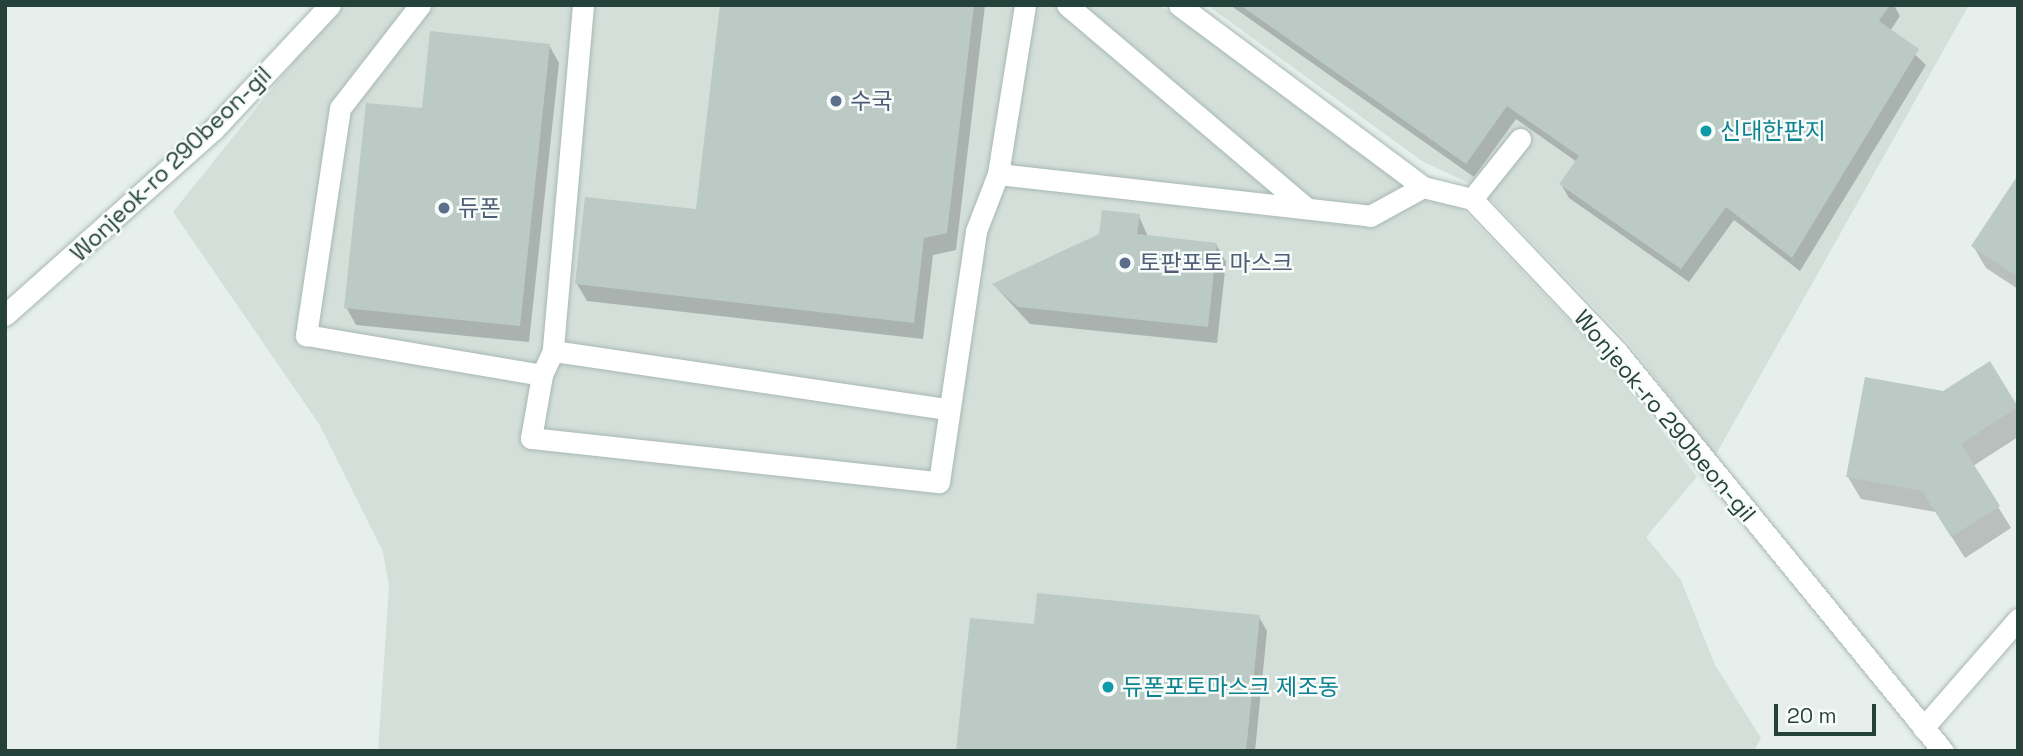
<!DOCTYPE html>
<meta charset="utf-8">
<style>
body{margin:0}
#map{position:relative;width:2023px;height:756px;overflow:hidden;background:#e6efeb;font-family:"Space Grotesk","Noto Sans KR",sans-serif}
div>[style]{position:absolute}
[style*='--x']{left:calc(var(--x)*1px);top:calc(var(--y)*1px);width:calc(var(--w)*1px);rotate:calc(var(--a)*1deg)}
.built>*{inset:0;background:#d4dfda}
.shadow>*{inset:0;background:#0003}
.building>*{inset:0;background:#bbcac4}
.roads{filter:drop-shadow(0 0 2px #a8b8b2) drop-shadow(0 0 2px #a8b8b2)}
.minor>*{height:21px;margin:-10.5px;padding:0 10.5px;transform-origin:10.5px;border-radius:10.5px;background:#fff}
.dots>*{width:19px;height:19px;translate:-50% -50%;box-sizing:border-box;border:4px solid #f7fbf9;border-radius:50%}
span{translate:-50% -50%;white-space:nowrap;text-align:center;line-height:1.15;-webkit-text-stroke:5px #f7fbf9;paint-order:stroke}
.service-label{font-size:23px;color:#4e5e75}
.left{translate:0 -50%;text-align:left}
.culture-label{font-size:23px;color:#0d838f}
.street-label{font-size:23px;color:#24423a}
.frame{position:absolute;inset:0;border:7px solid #24423a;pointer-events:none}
.scale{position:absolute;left:1774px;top:704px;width:102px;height:32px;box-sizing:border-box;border:4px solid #24423a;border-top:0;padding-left:9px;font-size:21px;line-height:24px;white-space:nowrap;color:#24423a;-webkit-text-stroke:5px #f7fbf9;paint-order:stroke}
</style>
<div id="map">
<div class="built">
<i style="clip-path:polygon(339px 5px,1160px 5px,1404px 182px,1463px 210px,1610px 363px,1697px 477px,1646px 537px,1681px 580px,1715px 665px,1761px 738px,1754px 751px,378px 751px,389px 586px,383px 552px,319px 424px,173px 212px)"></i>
<i style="clip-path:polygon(1207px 5px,1969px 5px,1715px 456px,1628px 342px,1481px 189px,1422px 161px)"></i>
</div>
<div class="shadow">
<i style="clip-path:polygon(722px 5px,985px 5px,956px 250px,933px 255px,923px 339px,587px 301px,577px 284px,697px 211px)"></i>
<i style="clip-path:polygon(1230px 5px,1894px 5px,1900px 16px,1890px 31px,1926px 65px,1800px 271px,1734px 220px,1689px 282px,1569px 198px,1561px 184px,1577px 162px,1516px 119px,1474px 177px)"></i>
<i style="clip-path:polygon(549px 45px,559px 63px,529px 342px,356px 325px,346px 307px,424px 110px)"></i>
<i style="clip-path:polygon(2018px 179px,2018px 289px,1986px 268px,1973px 246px)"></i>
<i style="clip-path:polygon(1139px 216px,1148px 237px,1216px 244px,1226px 262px,1217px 343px,1030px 324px,994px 285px)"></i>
<i style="clip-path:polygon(1990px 364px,2018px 407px,2018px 437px,1973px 466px,2011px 528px,1965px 558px,1936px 512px,1861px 499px,1848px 477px,1944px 393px)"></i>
<i style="clip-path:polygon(1259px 617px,1267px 631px,1255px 751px,958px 751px,1035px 626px)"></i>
</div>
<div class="building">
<i style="clip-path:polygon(720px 5px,974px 5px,947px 233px,924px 238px,914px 323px,575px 284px,585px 197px,696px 209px)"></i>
<i style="clip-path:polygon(1240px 5px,1890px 5px,1879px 21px,1919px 49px,1792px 258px,1726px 207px,1681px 269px,1559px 184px,1579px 156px,1507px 106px,1466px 164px)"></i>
<i style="clip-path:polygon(430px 31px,550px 44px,520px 326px,344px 308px,366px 103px,422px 108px)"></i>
<i style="clip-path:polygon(2018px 175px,2018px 277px,1971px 246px)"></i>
<i style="clip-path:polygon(1102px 210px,1140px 214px,1137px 234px,1217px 243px,1208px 327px,1018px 307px,992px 284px,1099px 234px)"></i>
<i style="clip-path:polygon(1990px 361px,2018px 407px,1961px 444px,2000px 506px,1951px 537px,1922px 491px,1846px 477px,1865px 377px,1943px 391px)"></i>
<i style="clip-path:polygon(1037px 593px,1260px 615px,1246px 751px,956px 751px,970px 618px,1034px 624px)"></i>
</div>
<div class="roads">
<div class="minor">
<i style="--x:420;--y:5;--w:130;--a:127.8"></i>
<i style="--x:340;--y:108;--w:230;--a:98.5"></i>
<i style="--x:306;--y:335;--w:239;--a:9.6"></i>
<i style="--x:583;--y:5;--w:347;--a:95"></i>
<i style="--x:553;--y:351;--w:26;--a:115"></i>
<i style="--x:542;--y:375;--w:64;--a:99.9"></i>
<i style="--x:531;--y:438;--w:410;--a:6.2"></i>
<i style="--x:939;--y:482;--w:254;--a:-81.6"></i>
<i style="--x:976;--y:231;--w:61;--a:-68.9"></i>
<i style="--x:998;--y:174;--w:171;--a:-80.9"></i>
<i style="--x:1067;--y:5;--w:312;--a:40.3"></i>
<i style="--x:1179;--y:5;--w:304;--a:36.7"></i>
<i style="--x:1423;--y:187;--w:50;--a:13.8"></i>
<i style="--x:1472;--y:199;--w:212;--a:46.5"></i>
<i style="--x:1618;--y:353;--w:514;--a:50.77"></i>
<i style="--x:998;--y:174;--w:374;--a:6.4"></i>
<i style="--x:1370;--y:216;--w:60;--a:-28.7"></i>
<i style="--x:1472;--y:199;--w:77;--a:-51.3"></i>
<i style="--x:5;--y:315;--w:278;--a:-41.7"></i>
<i style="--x:213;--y:130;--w:171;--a:-46.9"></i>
<i style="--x:553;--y:351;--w:398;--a:8.4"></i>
<i style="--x:1923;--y:728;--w:145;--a:-48.9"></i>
</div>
</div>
<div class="dots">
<i style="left:836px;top:101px;background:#5c6f8a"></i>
<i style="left:1706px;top:131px;background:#0f9aa8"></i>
<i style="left:444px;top:208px;background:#5c6f8a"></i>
<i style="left:1125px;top:263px;background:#5c6f8a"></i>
<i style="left:1108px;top:687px;background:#0f9aa8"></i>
</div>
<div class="service-label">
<span class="left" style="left:850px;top:101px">수국</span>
<span class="left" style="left:458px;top:208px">듀폰</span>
<span class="left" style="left:1139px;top:263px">토판포토 마스크</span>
</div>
<div class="culture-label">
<span class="left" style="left:1720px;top:131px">신대한판지</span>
<span class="left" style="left:1122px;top:687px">듀폰포토마스크 제조동</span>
</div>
<div class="street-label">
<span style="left:171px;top:164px;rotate:-44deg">Wonjeok-ro 290beon-gil</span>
<span style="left:1665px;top:416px;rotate:50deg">Wonjeok-ro 290beon-gil</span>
</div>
<div class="frame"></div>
<div class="scale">20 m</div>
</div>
